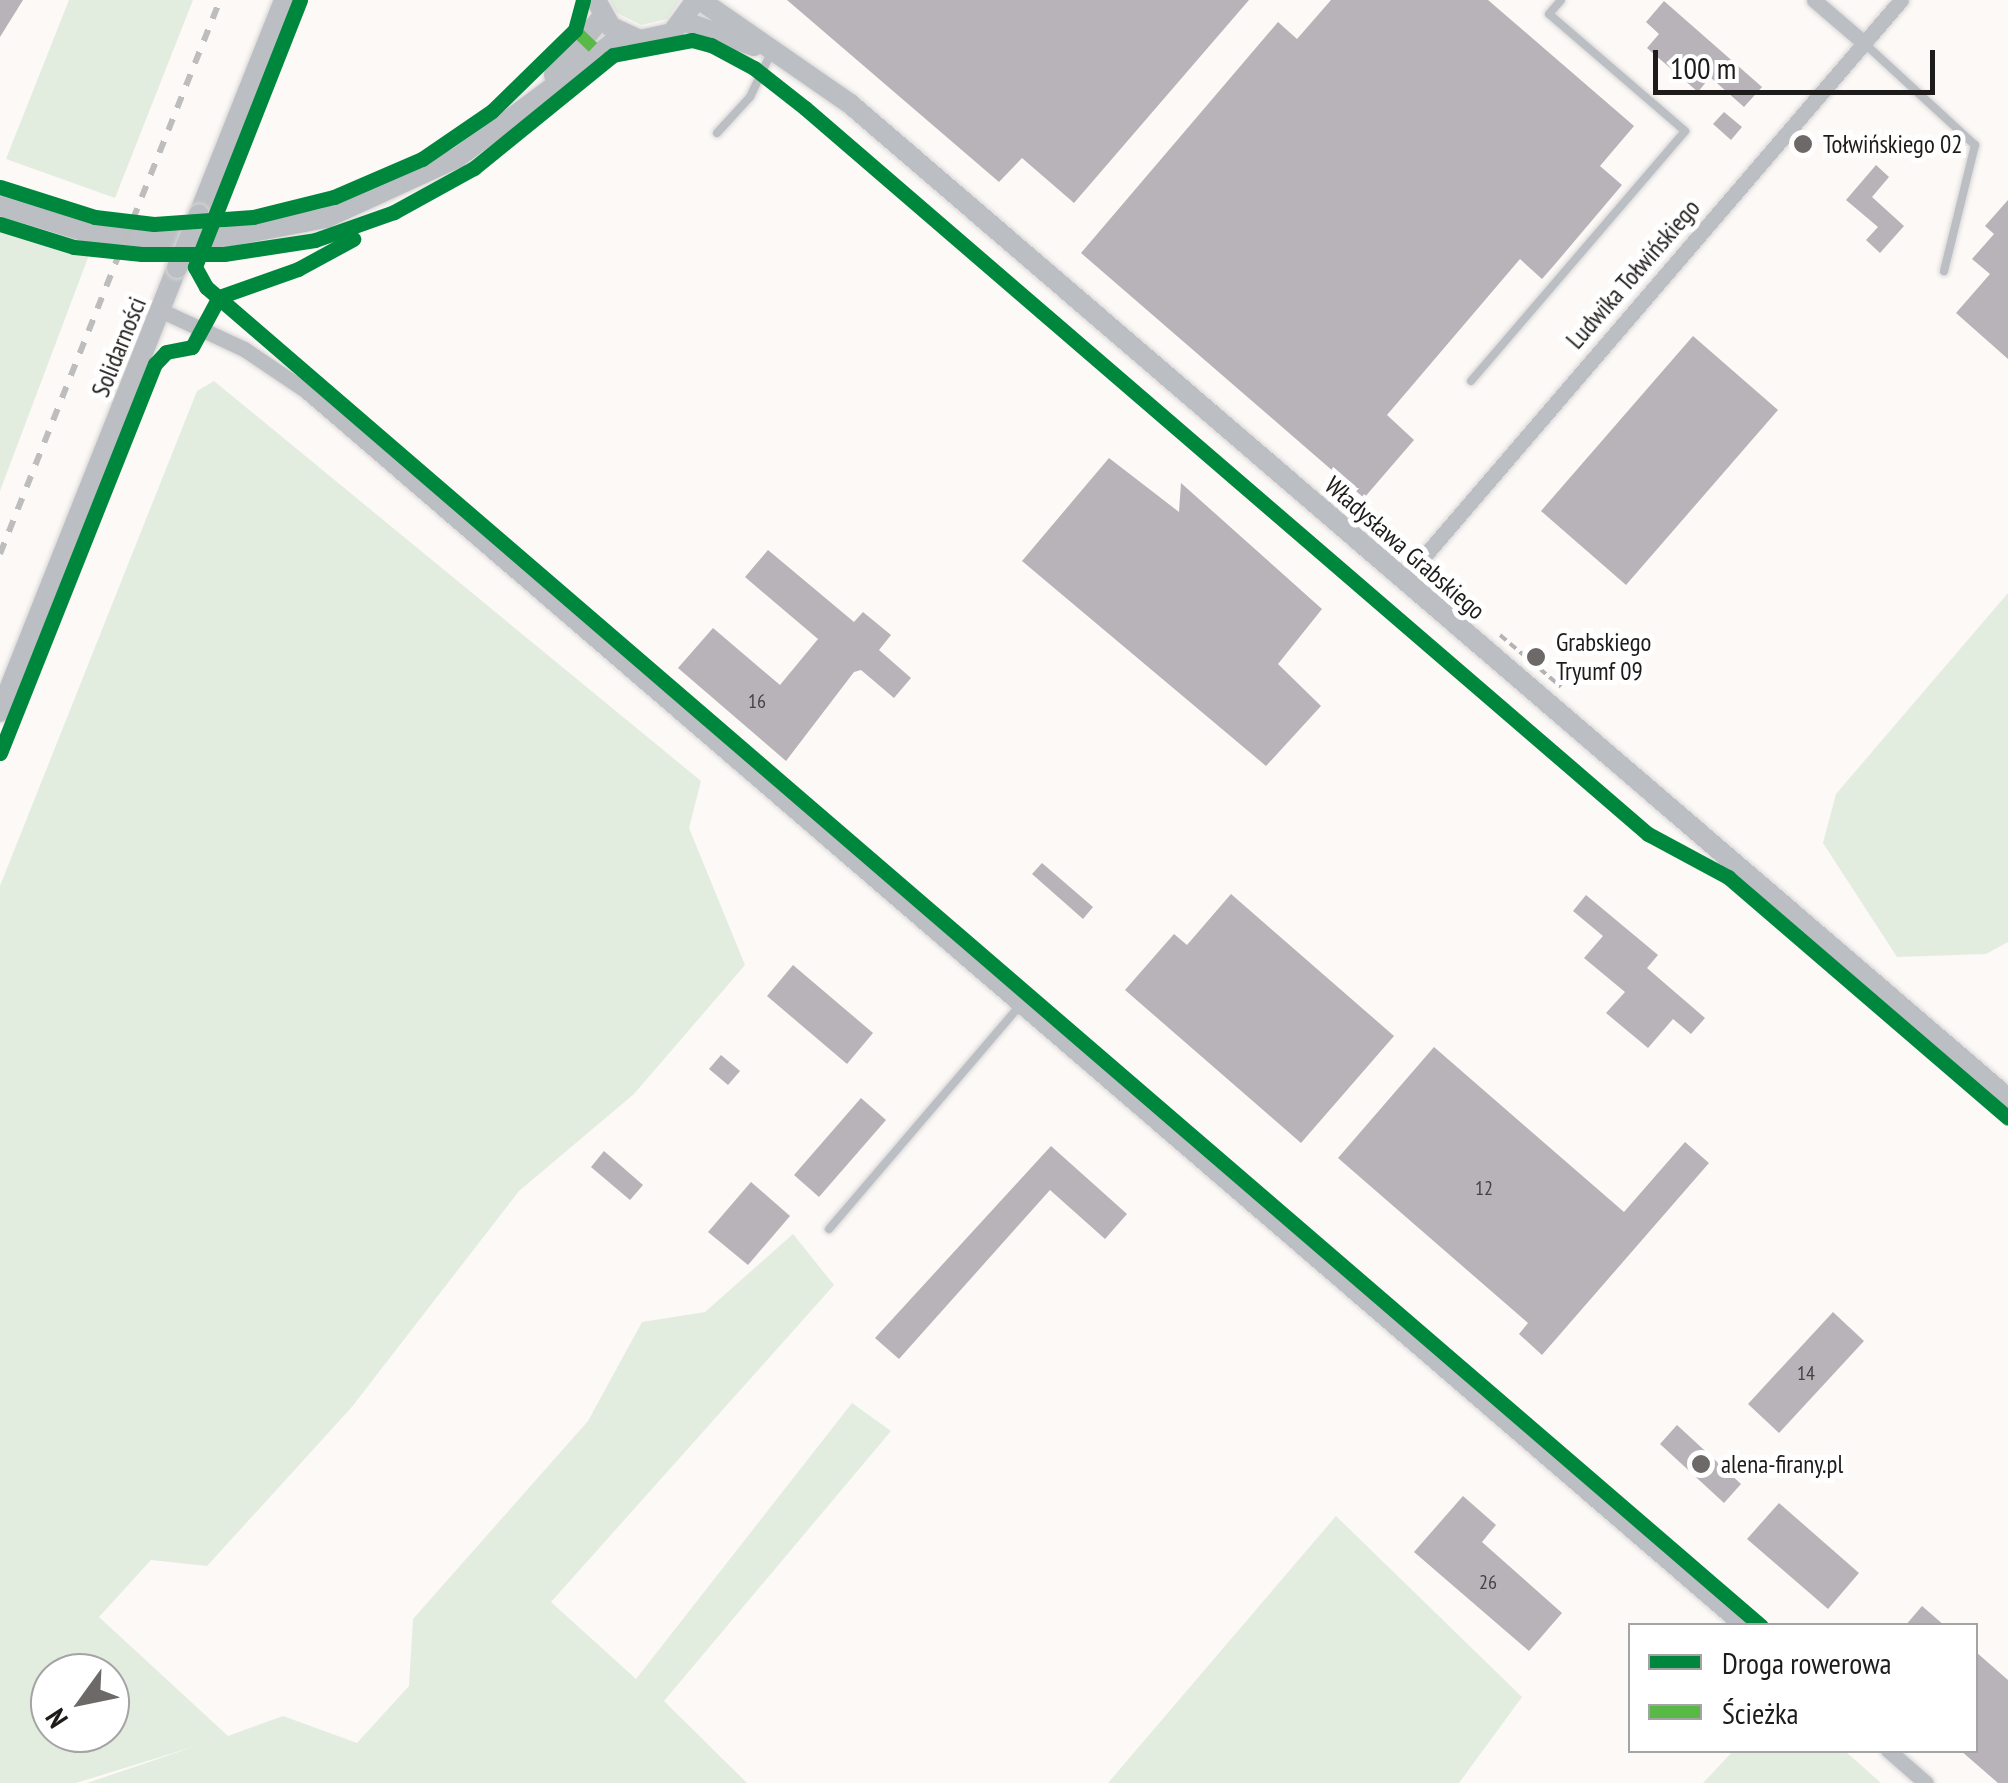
<!DOCTYPE html>
<meta charset="utf-8">
<style>
body{margin:0}
#map{position:relative;width:2008px;height:1783px;overflow:hidden;background:#fcf9f7;font-family:"PT Sans Narrow",sans-serif}
div>[style]{position:absolute}
[style*='--x']{left:calc(var(--x)*1px);top:calc(var(--y)*1px);width:calc(var(--w)*1px);rotate:calc(var(--a)*1deg)}
.green>*{inset:0;background:#e2eddf}
.building>*{inset:0;background:#b8b3b8}
.path>*{height:4px;margin-top:-2px;transform-origin:0;background:repeating-linear-gradient(90deg,#b2b3b6 0 8px,transparent 0 13px)}
.roads{filter:drop-shadow(0 0 2px #d8d6d5) drop-shadow(0 0 2px #d8d6d5)}
.service>*{height:8px;margin:-4px;padding:0 4px;transform-origin:4px;border-radius:4px;background:#bbbfc3}
.minor>*{height:15px;margin:-7.5px;padding:0 7.5px;transform-origin:7.5px;border-radius:7.5px;background:#bbbfc3}
.tertiary>*{height:20px;margin:-10px;padding:0 10px;transform-origin:10px;border-radius:10px;background:#bbbfc3}
.rail>*{height:6px;margin-top:-3px;transform-origin:0;background:repeating-linear-gradient(90deg,#bcbdbc 0 12px,transparent 0 24px)}
.bridges{filter:drop-shadow(0 0 2px #d8d6d5) drop-shadow(0 0 2px #d8d6d5)}
.tertiary-bridge>*{height:20px;margin:-10px;padding:0 10px;transform-origin:10px;border-radius:10px;background:#bbbfc3}
.quiet>*{height:12px;margin-top:-6px;transform-origin:0;background:repeating-linear-gradient(90deg,#58b947 0 25px,transparent 0 37px)}
.cycleway>*{height:15px;margin:-7.5px;padding:0 7.5px;transform-origin:7.5px;border-radius:7.5px;background:#00873e}
.dots>*{width:28px;height:28px;translate:-50% -50%;box-sizing:border-box;border:5px solid #fff;border-radius:50%}
span{translate:-50% -50%;white-space:nowrap;text-align:center;line-height:1.15;-webkit-text-stroke:10px #fff;paint-order:stroke}
.number-label{font-size:20px;color:#444242}
.number-label span{-webkit-text-stroke-width:0}
.poi-label{font-size:25px;color:#1e1c1b}
.left{translate:0 -50%;text-align:left}
.street-label{font-size:25px;color:#1e1c1b}
.legend{position:absolute;left:1628px;top:1623px;width:350px;height:130px;box-sizing:border-box;background:#fff;border:2px solid #a5a4a4;margin:0;padding:12px 18px;list-style:none;font-size:30px;color:#1e1c1b}
.legend li{display:flex;align-items:center;gap:20px;height:50px}
.legend b{width:50px;border:2px solid #a5a4a4}
.north{position:absolute;left:30px;top:1653px;width:100px;height:100px;box-sizing:border-box;background:#fff;border:2px solid #a5a4a4;border-radius:50%;rotate:237deg;font-size:28px;font-weight:700;line-height:40px;text-align:center;color:#1e1c1b}
.north::after{content:'';display:block;margin:auto;width:35px;height:45px;background:#6c6968;clip-path:polygon(50% 0,100% 100%,50% 72%,0 100%)}
.scale{position:absolute;left:1653px;top:50px;width:282px;height:45px;box-sizing:border-box;border:5px solid #1e1c1b;border-top:0;padding-left:12px;font-size:30px;line-height:35px;white-space:nowrap;color:#1e1c1b;-webkit-text-stroke:8px #fff;paint-order:stroke}
</style>
<div id="map">
<div class="green">
<i style="clip-path:polygon(69px 0,193px 0,115px 198px,6px 159px)"></i>
<i style="clip-path:polygon(610px 0,680px 0,667px 19px,641px 25px,617px 13px)"></i>
<i style="clip-path:polygon(0 228px,89px 255px,0 491px)"></i>
<i style="clip-path:polygon(evenodd,214px 381px,701px 781px,689px 828px,745px 965px,634px 1094px,519px 1191px,351px 1408px,207px 1566px,151px 1560px,99px 1617px,228px 1736px,283px 1716px,357px 1743px,409px 1686px,413px 1619px,588px 1421px,642px 1322px,705px 1312px,793px 1234px,834px 1285px,551px 1602px,636px 1679px,852px 1403px,891px 1431px,664px 1701px,747px 1783px,87px 1783px,196px 1746px,76px 1783px,0 1783px,0 886px,197px 391px,214px 381px,50px 1673px,110px 1673px,110px 1733px,50px 1733px,50px 1673px)"></i>
<i style="clip-path:polygon(2008px 593px,2008px 942px,1986px 954px,1897px 957px,1823px 843px,1836px 794px)"></i>
<i style="clip-path:polygon(1336px 1516px,1522px 1697px,1459px 1783px,1108px 1783px)"></i>
<i style="clip-path:polygon(1733px 1751px,1845px 1751px,1881px 1783px,1703px 1783px)"></i>
</div>
<div class="building">
<i style="clip-path:polygon(0 0,23px 0,0 37px)"></i>
<i style="clip-path:polygon(787px 0,1249px 0,1074px 203px,1022px 158px,999px 182px)"></i>
<i style="clip-path:polygon(1331px 0,1488px 0,1634px 126px,1600px 166px,1622px 185px,1556px 263px,1542px 279px,1520px 259px,1387px 415px,1414px 440px,1364px 498px,1081px 253px,1278px 22px,1297px 39px)"></i>
<i style="clip-path:polygon(1664px 1px,1762px 87px,1744px 107px,1710px 77px,1698px 92px,1647px 48px,1659px 34px,1646px 22px)"></i>
<i style="clip-path:polygon(1724px 112px,1742px 127px,1731px 140px,1713px 124px)"></i>
<i style="clip-path:polygon(1876px 165px,1889px 177px,1872px 197px,1904px 226px,1880px 253px,1866px 240px,1878px 227px,1846px 200px)"></i>
<i style="clip-path:polygon(2008px 200px,2008px 359px,1956px 313px,1990px 274px,1972px 259px,1994px 234px,1985px 226px)"></i>
<i style="clip-path:polygon(1693px 336px,1778px 410px,1626px 585px,1541px 511px)"></i>
<i style="clip-path:polygon(1109px 458px,1179px 512px,1181px 483px,1322px 609px,1278px 664px,1321px 706px,1266px 766px,1022px 561px)"></i>
<i style="clip-path:polygon(768px 550px,854px 622px,863px 612px,891px 635px,879px 650px,911px 678px,894px 698px,861px 670px,854px 672px,786px 761px,678px 668px,713px 628px,780px 685px,818px 639px,745px 577px)"></i>
<i style="clip-path:polygon(1042px 863px,1093px 907px,1083px 919px,1032px 874px)"></i>
<i style="clip-path:polygon(1231px 894px,1394px 1036px,1301px 1143px,1125px 990px,1174px 934px,1187px 945px)"></i>
<i style="clip-path:polygon(1586px 895px,1658px 955px,1647px 968px,1705px 1018px,1691px 1034px,1673px 1019px,1648px 1048px,1606px 1013px,1625px 992px,1584px 958px,1603px 936px,1573px 911px)"></i>
<i style="clip-path:polygon(793px 965px,873px 1033px,847px 1064px,767px 996px)"></i>
<i style="clip-path:polygon(1434px 1047px,1624px 1212px,1685px 1142px,1709px 1163px,1542px 1355px,1519px 1334px,1528px 1323px,1338px 1158px)"></i>
<i style="clip-path:polygon(721px 1055px,740px 1071px,728px 1085px,709px 1069px)"></i>
<i style="clip-path:polygon(861px 1098px,886px 1120px,819px 1197px,794px 1175px)"></i>
<i style="clip-path:polygon(1051px 1146px,1127px 1214px,1105px 1239px,1050px 1190px,899px 1359px,875px 1338px)"></i>
<i style="clip-path:polygon(604px 1151px,643px 1185px,630px 1200px,591px 1167px)"></i>
<i style="clip-path:polygon(751px 1182px,790px 1216px,748px 1265px,708px 1232px)"></i>
<i style="clip-path:polygon(1833px 1312px,1864px 1341px,1779px 1433px,1748px 1404px)"></i>
<i style="clip-path:polygon(1677px 1425px,1741px 1484px,1724px 1503px,1660px 1444px)"></i>
<i style="clip-path:polygon(1463px 1496px,1496px 1525px,1482px 1542px,1562px 1613px,1529px 1651px,1414px 1552px)"></i>
<i style="clip-path:polygon(1779px 1503px,1859px 1573px,1828px 1609px,1747px 1539px)"></i>
<i style="clip-path:polygon(1922px 1606px,1945px 1626px,1905px 1626px)"></i>
<i style="clip-path:polygon(1976px 1652px,2008px 1680px,2008px 1783px,1998px 1783px,1960px 1750px,1976px 1750px)"></i>
</div>
<div class="path">
<i style="--x:1500;--y:635;--w:80;--a:40.4"></i>
</div>
<div class="roads">
<div class="service">
<i style="--x:1864;--y:43;--w:151;--a:42.6"></i>
<i style="--x:1975;--y:145;--w:130;--a:103.8"></i>
<i style="--x:717;--y:133;--w:49;--a:-47.5"></i>
<i style="--x:750;--y:97;--w:49;--a:-64.5"></i>
<i style="--x:1471;--y:381;--w:329;--a:-49.4"></i>
<i style="--x:1685;--y:131;--w:179;--a:-139.3"></i>
<i style="--x:1549;--y:14;--w:18;--a:-49"></i>
<i style="--x:829;--y:1229;--w:294;--a:-49.5"></i>
</div>
<div class="minor">
<i style="--x:1814;--y:0;--w:66;--a:40.7"></i>
<i style="--x:160;--y:310;--w:93;--a:24.9"></i>
<i style="--x:244;--y:349;--w:73;--a:33.9"></i>
<i style="--x:305;--y:390;--w:1895;--a:40.7"></i>
<i style="--x:1403;--y:581;--w:765;--a:-49.4"></i>
<i style="--x:1888;--y:1750;--w:50;--a:41"></i>
</div>
<div class="tertiary">
<i style="--x:596;--y:0;--w:31;--a:61"></i>
<i style="--x:611;--y:27;--w:32;--a:24"></i>
<i style="--x:640;--y:40;--w:33;--a:-12"></i>
<i style="--x:672;--y:33;--w:41;--a:-54"></i>
<i style="--x:700;--y:0;--w:181;--a:34.7"></i>
<i style="--x:849;--y:103;--w:1528;--a:40.65"></i>
<i style="--x:685;--y:22;--w:73;--a:19.2"></i>
<i style="--x:554;--y:75;--w:77;--a:-50.3"></i>
<i style="--x:0;--y:206;--w:90;--a:16.8"></i>
<i style="--x:86;--y:232;--w:78;--a:5.9"></i>
<i style="--x:164;--y:240;--w:57;--a:-2"></i>
<i style="--x:221;--y:238;--w:107;--a:-10.8"></i>
<i style="--x:326;--y:218;--w:144;--a:-24.6"></i>
<i style="--x:457;--y:158;--w:207;--a:-36.5"></i>
<i style="--x:199;--y:214;--w:230;--a:-68.3"></i>
<i style="--x:0;--y:712;--w:478;--a:-68.3"></i>
</div>
</div>
<div class="rail">
<i style="--x:0;--y:554;--w:596;--a:-68.34"></i>
</div>
<div class="bridges">
<div class="tertiary-bridge">
<i style="--x:177;--y:268;--w:58;--a:-67.8"></i>
</div>
</div>
<div class="quiet">
<i style="--x:575;--y:30;--w:43;--a:44.1"></i>
</div>
<div class="cycleway">
<i style="--x:300;--y:0;--w:287;--a:111.5"></i>
<i style="--x:195;--y:267;--w:23;--a:61"></i>
<i style="--x:206;--y:287;--w:2052;--a:40.73"></i>
<i style="--x:0;--y:187;--w:100;--a:17.5"></i>
<i style="--x:95;--y:217;--w:59;--a:6.8"></i>
<i style="--x:154;--y:224;--w:99;--a:-4"></i>
<i style="--x:253;--y:217;--w:83;--a:-13.9"></i>
<i style="--x:334;--y:197;--w:96;--a:-23.4"></i>
<i style="--x:422;--y:159;--w:85;--a:-34.4"></i>
<i style="--x:492;--y:111;--w:116;--a:-44.3"></i>
<i style="--x:575;--y:30;--w:31;--a:-75"></i>
<i style="--x:0;--y:224;--w:77;--a:17.3"></i>
<i style="--x:74;--y:247;--w:68;--a:5.9"></i>
<i style="--x:142;--y:254;--w:82;--a:0"></i>
<i style="--x:224;--y:254;--w:92;--a:-8.7"></i>
<i style="--x:315;--y:240;--w:84;--a:-19.5"></i>
<i style="--x:394;--y:212;--w:91;--a:-28.8"></i>
<i style="--x:474;--y:168;--w:179;--a:-39.1"></i>
<i style="--x:613;--y:55;--w:80;--a:-10.8"></i>
<i style="--x:692;--y:40;--w:20;--a:15"></i>
<i style="--x:711;--y:45;--w:49;--a:28.1"></i>
<i style="--x:754;--y:68;--w:65;--a:38.1"></i>
<i style="--x:805;--y:108;--w:1113;--a:40.74"></i>
<i style="--x:1648;--y:834;--w:91;--a:28.3"></i>
<i style="--x:1728;--y:877;--w:369;--a:40.7"></i>
<i style="--x:0;--y:753;--w:419;--a:-68.3"></i>
<i style="--x:155;--y:364;--w:16;--a:-47"></i>
<i style="--x:166;--y:352;--w:26;--a:-11"></i>
<i style="--x:192;--y:347;--w:57;--a:-61.6"></i>
<i style="--x:219;--y:297;--w:84;--a:-19.5"></i>
<i style="--x:298;--y:269;--w:63;--a:-28.6"></i>
</div>
<div class="dots">
<i style="left:1803px;top:144px;background:#6c6968"></i>
<i style="left:1536px;top:657px;background:#6c6968"></i>
<i style="left:1701px;top:1464px;background:#6c6968"></i>
</div>
<div class="number-label">
<span style="left:757px;top:701px">16</span>
<span style="left:1484px;top:1188px">12</span>
<span style="left:1806px;top:1373px">14</span>
<span style="left:1488px;top:1582px">26</span>
</div>
<div class="poi-label">
<span class="left" style="left:1823px;top:144px">Tołwińskiego 02</span>
<span class="left" style="left:1556px;top:657px">Grabskiego<br>Tryumf 09</span>
<span class="left" style="left:1721px;top:1464px">alena-firany.pl</span>
</div>
<div class="street-label">
<span style="left:1633px;top:274px;rotate:-49deg">Ludwika Tołwińskiego</span>
<span style="left:119px;top:347px;rotate:-68deg">Solidarności</span>
<span style="left:1405px;top:548px;rotate:41deg">Władysława Grabskiego</span>
</div>
<ul class="legend">
<li><b style="height:12px;background:#00873e"></b>Droga rowerowa</li>
<li><b style="height:12px;background:#58b947"></b>Ścieżka</li>
</ul>
<div class="north">N</div>
<div class="scale">100 m</div>
</div>
